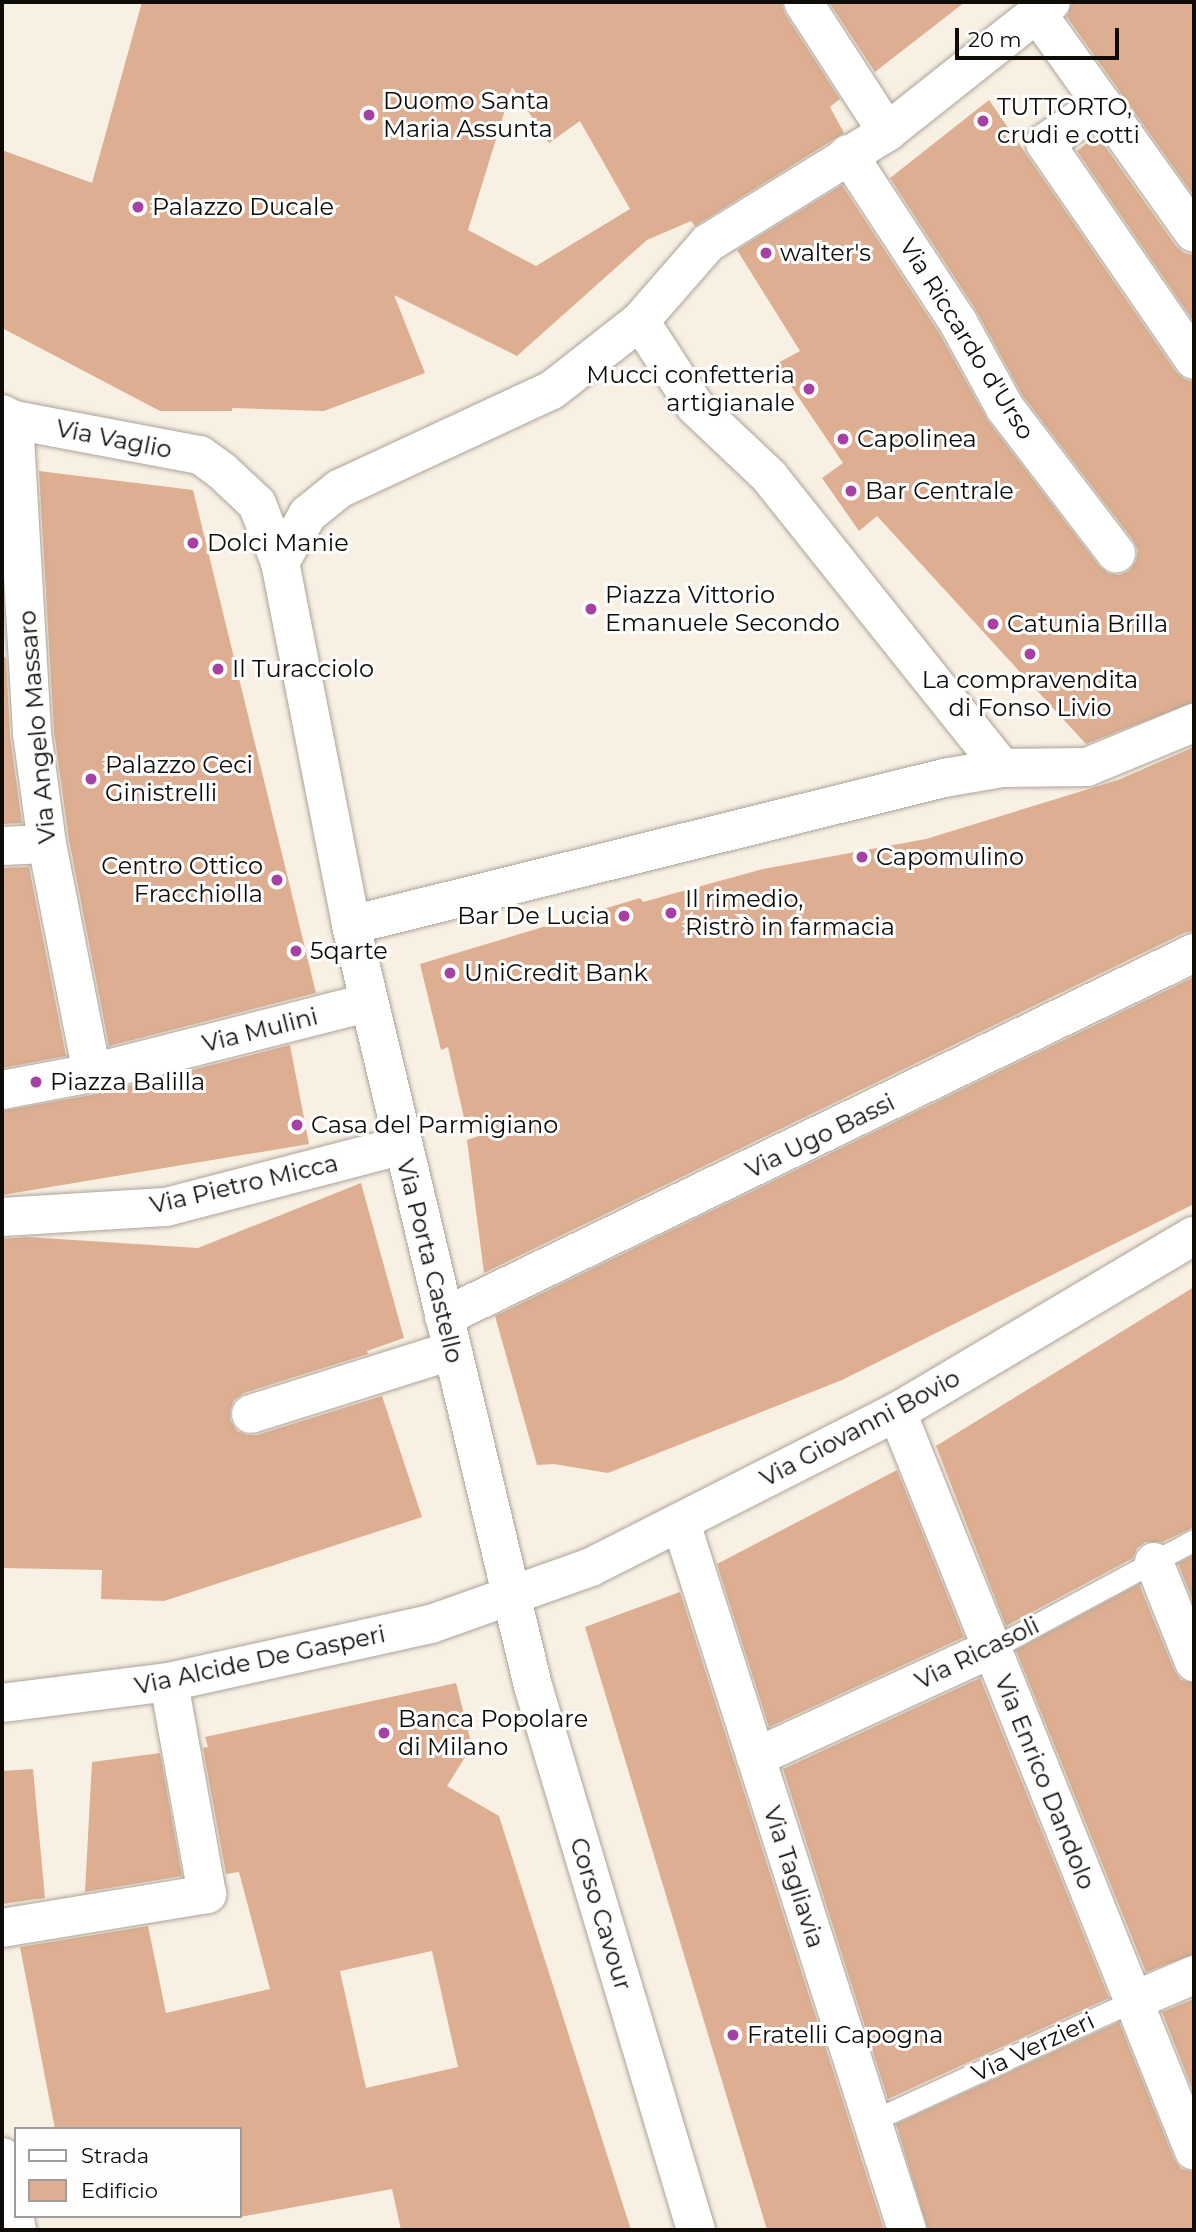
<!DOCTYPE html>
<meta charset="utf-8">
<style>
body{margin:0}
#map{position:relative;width:1196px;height:2232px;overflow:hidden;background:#f9f0e4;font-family:Montserrat,sans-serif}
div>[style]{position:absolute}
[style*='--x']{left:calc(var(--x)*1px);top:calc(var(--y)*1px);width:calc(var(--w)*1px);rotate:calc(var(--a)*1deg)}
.building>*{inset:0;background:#ddae91}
.roads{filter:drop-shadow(0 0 2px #aca398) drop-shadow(0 0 2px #aca398)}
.lane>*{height:21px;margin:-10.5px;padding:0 10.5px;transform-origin:10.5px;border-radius:10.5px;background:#fff}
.street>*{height:38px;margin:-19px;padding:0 19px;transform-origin:19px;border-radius:19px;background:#fff}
.secondary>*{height:38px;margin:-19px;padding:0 19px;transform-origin:19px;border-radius:19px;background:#fff}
.dots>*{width:19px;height:19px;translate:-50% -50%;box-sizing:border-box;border:4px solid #fefefe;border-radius:50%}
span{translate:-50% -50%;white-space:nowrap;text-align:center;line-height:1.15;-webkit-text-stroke:6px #fefefe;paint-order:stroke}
.poi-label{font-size:24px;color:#0f0c08}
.left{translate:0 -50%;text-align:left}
.right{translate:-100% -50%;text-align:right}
.street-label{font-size:24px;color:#0f0c08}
.frame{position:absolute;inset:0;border:4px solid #0f0c08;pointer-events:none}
.legend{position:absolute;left:14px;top:2127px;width:228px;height:91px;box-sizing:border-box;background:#fefefe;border:2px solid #9e9d9c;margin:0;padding:9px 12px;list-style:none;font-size:21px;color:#0f0c08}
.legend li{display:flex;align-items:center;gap:14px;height:35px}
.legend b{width:35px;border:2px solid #9e9d9c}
.scale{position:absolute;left:955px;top:28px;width:164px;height:32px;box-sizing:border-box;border:4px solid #0f0c08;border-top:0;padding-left:9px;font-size:21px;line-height:24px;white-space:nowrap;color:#0f0c08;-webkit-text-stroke:5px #fefefe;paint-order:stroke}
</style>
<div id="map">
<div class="building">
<i style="clip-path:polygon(evenodd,142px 2px,781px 2px,785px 14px,840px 99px,830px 107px,844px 133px,695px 226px,691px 221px,647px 240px,517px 356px,394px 295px,425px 373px,324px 411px,232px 408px,232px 411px,160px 411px,2px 328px,2px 150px,92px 183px,142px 2px,512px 87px,549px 143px,580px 121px,630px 209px,536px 266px,468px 230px,512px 87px)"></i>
<i style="clip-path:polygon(829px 2px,965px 2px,875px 72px)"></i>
<i style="clip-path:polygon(1072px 2px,1194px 2px,1194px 196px,1067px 17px)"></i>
<i style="clip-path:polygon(989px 100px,1176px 372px,1184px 379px,1194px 382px,1194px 702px,1086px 744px,877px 516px,859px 531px,822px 478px,843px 463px,776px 364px,800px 351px,737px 250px,842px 185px,939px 333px,988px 421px,1099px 566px,1108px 573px,1119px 575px,1129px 571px,1136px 561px,1138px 550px,1133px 540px,1023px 396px,976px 310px,890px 178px)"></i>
<i style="clip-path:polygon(1097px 135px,1176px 246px,1184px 253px,1194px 255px,1194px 322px,1077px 151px)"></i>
<i style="clip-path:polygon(39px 471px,193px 490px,316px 993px,109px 1046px,69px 840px,54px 731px)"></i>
<i style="clip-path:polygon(6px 657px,10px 736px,22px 823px,2px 824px,2px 658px)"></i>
<i style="clip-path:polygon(1194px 747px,1194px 931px,1184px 933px,484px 1273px,467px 1140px,479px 1136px,473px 1116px,464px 1118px,448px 1047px,441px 1050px,420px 964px,640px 898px,643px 902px,763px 869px,926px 839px,1118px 780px)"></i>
<i style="clip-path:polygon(29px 867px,66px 1056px,2px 1068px,2px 868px)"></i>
<i style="clip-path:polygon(1194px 977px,1194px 1204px,842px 1380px,608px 1473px,554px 1464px,537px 1465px,495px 1316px)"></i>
<i style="clip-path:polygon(290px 1045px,309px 1144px,2px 1195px,2px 1111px,97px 1094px)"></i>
<i style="clip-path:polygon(361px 1183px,404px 1338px,367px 1351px,368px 1354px,244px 1393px,234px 1400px,230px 1410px,230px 1420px,237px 1431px,247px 1435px,257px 1435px,382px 1396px,422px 1517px,164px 1601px,101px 1599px,102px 1570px,2px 1568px,2px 1239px,27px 1237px,198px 1248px)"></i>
<i style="clip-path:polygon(1194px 1287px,1194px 1527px,1162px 1542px,1145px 1542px,1137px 1548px,1133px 1558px,1006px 1626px,936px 1446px)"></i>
<i style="clip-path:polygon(897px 1470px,964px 1637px,769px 1727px,717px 1564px)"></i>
<i style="clip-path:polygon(1194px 1555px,1194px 1604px,1178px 1563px)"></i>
<i style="clip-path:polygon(1139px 1584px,1174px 1670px,1181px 1680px,1194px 1683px,1194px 1954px,1146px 1972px,1016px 1650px)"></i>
<i style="clip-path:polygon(680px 1592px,884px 2230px,767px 2230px,585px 1627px)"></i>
<i style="clip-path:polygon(980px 1678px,1109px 1998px,888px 2099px,783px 1769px)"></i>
<i style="clip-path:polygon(evenodd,456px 1683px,472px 1746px,447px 1786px,499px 1816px,631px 2230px,401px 2230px,392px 2189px,240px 2217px,240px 2129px,55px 2129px,20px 1947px,148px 1926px,166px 2013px,270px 1989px,239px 1872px,226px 1874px,203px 1748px,208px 1747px,205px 1737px,456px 1683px,432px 1951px,458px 2067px,366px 2088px,340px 1971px,432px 1951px)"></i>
<i style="clip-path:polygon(160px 1753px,182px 1876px,85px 1892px,92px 1762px)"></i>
<i style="clip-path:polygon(33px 1769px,45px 1898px,2px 1904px,2px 1771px)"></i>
<i style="clip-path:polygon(1194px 1999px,1194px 2093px,1162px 2012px)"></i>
<i style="clip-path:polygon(1119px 2022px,1174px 2159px,1181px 2169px,1194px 2172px,1194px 2230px,928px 2230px,896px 2124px)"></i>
</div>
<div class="roads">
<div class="lane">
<i style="--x:991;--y:1649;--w:230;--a:-28.2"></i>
<i style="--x:872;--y:2121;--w:287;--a:-24.7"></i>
</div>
<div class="street">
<i style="--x:803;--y:2;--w:155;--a:57.1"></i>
<i style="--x:1037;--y:13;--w:112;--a:54.5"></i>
<i style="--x:1102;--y:104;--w:69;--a:145.6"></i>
<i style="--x:1045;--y:143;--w:263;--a:55.5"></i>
<i style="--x:1102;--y:104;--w:158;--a:54.5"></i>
<i style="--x:848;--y:154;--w:201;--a:56.8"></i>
<i style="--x:958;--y:322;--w:98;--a:61.3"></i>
<i style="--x:1005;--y:408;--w:183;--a:52.6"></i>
<i style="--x:640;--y:321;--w:103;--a:-48.9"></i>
<i style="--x:708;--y:243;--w:211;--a:-31.8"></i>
<i style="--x:887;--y:132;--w:209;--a:-38.4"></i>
<i style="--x:2;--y:414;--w:13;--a:27"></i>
<i style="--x:14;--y:420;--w:189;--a:10.7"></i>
<i style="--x:200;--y:455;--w:27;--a:36"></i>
<i style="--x:222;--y:471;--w:48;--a:43.3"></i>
<i style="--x:257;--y:504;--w:62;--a:68.4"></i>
<i style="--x:280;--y:562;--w:370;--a:78.9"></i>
<i style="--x:351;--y:925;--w:611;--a:-13.92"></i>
<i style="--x:944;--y:778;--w:59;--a:-9.8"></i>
<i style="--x:1002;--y:768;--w:372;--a:-128.6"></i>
<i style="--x:770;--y:477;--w:103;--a:-136.6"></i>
<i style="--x:695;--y:406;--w:101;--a:-122.9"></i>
<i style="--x:640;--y:321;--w:112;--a:141.9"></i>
<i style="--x:552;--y:390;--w:235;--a:155.1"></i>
<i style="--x:339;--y:489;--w:40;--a:141"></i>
<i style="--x:308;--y:514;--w:56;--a:120.3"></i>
<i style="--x:14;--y:420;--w:314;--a:86.7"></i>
<i style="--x:32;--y:733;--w:112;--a:82.3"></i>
<i style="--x:47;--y:844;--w:233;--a:78.9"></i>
<i style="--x:1002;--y:768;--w:85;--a:-0.7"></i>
<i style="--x:1087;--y:767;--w:116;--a:-22.4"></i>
<i style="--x:2;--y:846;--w:45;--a:-2.5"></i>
<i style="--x:351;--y:925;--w:782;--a:76.55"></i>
<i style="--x:533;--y:1686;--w:568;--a:73.32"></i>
<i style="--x:2;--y:1090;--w:92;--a:-10.7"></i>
<i style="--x:92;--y:1073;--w:284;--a:-14.3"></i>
<i style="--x:2;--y:1217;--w:164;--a:-3.5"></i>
<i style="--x:166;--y:1207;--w:243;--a:-14.6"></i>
<i style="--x:444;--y:1317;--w:834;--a:-25.89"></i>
<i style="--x:897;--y:1412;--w:796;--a:68.11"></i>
<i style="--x:251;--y:1414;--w:210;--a:-17.5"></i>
<i style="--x:681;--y:1523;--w:742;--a:72.27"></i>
<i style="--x:1154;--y:1562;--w:108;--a:68.2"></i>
<i style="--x:756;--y:1757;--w:259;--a:-24.7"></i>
<i style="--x:2;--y:1928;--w:208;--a:-9.4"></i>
<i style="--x:207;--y:1894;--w:215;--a:-100.2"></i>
<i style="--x:1133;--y:2001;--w:66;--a:-23.1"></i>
<i style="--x:2;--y:2157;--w:75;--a:78.4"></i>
</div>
<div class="secondary">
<i style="--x:2;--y:1703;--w:168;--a:-7.2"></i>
<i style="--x:169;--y:1682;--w:268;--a:-12.5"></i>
<i style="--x:431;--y:1624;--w:170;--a:-19.6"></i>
<i style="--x:591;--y:1567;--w:343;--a:-26.9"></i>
<i style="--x:897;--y:1412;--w:345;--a:-30.7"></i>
</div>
</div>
<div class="dots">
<i style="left:369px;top:115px;background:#a540a5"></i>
<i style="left:983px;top:121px;background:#a540a5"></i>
<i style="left:138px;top:207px;background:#a540a5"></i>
<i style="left:766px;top:253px;background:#a540a5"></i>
<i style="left:809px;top:389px;background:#a540a5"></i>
<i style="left:843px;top:439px;background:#a540a5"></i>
<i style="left:851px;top:491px;background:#a540a5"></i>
<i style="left:193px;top:543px;background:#a540a5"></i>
<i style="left:591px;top:609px;background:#a540a5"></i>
<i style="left:993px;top:624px;background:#a540a5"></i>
<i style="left:1030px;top:654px;background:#a540a5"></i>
<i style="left:218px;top:669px;background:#a540a5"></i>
<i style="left:91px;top:779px;background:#a540a5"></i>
<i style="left:862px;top:857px;background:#a540a5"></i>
<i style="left:277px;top:880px;background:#a540a5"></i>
<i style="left:671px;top:913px;background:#a540a5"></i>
<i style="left:624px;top:916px;background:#a540a5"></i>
<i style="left:296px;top:951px;background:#a540a5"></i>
<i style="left:450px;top:973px;background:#a540a5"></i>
<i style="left:36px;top:1082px;background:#a540a5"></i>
<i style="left:297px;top:1125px;background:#a540a5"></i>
<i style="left:384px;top:1733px;background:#a540a5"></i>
<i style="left:733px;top:2035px;background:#a540a5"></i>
</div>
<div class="poi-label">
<span class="left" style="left:383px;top:115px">Duomo Santa<br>Maria Assunta</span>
<span class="left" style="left:997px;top:121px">TUTTORTO,<br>crudi e cotti</span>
<span class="left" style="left:152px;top:207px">Palazzo Ducale</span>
<span class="left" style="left:780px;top:253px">walter's</span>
<span class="right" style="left:795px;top:389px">Mucci confetteria<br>artigianale</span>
<span class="left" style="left:857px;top:439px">Capolinea</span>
<span class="left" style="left:865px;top:491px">Bar Centrale</span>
<span class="left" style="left:207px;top:543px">Dolci Manie</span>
<span class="left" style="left:605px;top:609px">Piazza Vittorio<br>Emanuele Secondo</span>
<span class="left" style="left:1007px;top:624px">Catunia Brilla</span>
<span class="left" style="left:232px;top:669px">Il Turacciolo</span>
<span style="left:1030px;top:694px">La compravendita<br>di Fonso Livio</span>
<span class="left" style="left:105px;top:779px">Palazzo Ceci<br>Ginistrelli</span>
<span class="left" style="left:876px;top:857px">Capomulino</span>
<span class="right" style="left:263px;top:880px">Centro Ottico<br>Fracchiolla</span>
<span class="left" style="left:685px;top:913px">Il rimedio,<br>Ristrò in farmacia</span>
<span class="right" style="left:610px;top:916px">Bar De Lucia</span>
<span class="left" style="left:310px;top:951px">5qarte</span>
<span class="left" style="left:464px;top:973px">UniCredit Bank</span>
<span class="left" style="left:50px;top:1082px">Piazza Balilla</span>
<span class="left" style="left:311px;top:1125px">Casa del Parmigiano</span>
<span class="left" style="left:398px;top:1733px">Banca Popolare<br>di Milano</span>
<span class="left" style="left:747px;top:2035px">Fratelli Capogna</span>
</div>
<div class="street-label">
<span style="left:967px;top:339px;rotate:58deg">Via Riccardo d'Urso</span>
<span style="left:114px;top:439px;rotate:11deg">Via Vaglio</span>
<span style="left:37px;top:727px;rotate:-95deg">Via Angelo Massaro</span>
<span style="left:260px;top:1030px;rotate:-14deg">Via Mulini</span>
<span style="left:820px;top:1136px;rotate:-26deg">Via Ugo Bassi</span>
<span style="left:244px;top:1184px;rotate:-13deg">Via Pietro Micca</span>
<span style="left:430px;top:1261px;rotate:76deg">Via Porta Castello</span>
<span style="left:860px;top:1428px;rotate:-28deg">Via Giovanni Bovio</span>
<span style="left:977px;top:1653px;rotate:-26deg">Via Ricasoli</span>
<span style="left:260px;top:1660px;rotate:-12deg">Via Alcide De Gasperi</span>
<span style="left:1045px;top:1782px;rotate:68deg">Via Enrico Dandolo</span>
<span style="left:794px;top:1877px;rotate:72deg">Via Tagliavia</span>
<span style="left:601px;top:1914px;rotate:73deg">Corso Cavour</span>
<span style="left:1033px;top:2047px;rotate:-25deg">Via Verzieri</span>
</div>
<div class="frame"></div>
<ul class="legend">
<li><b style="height:9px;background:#fff"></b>Strada</li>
<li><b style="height:19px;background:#ddae91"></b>Edificio</li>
</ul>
<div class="scale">20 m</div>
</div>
